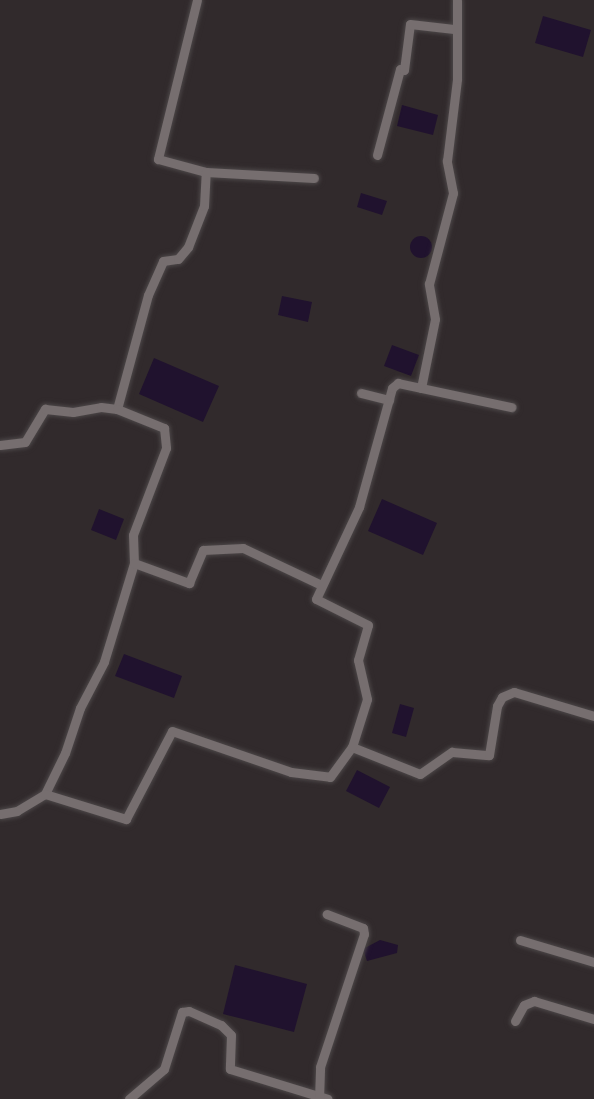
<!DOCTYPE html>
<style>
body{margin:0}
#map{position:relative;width:594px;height:1099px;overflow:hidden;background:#312a2c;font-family:Overpass,sans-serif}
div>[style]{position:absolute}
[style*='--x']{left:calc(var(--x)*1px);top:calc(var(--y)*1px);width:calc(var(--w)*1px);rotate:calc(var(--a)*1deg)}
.water>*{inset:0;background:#20122e}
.round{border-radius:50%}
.roads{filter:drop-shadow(0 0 2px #4c4748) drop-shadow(0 0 2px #4c4748)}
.minor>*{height:9px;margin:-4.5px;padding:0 4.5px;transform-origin:4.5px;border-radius:4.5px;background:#766e6f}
span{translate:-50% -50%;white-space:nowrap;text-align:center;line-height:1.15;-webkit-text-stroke:6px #171414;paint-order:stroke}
</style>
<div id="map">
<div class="water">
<i style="clip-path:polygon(543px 16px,591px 30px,583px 57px,535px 43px)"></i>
<i style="clip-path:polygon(402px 105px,438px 115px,433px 135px,397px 126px)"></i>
<i style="clip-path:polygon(361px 193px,387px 201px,382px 215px,357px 207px)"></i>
<i class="round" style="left:410px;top:236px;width:22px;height:22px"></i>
<i style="clip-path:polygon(282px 296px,312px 302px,308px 322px,278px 315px)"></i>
<i style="clip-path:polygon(392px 345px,419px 355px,411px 376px,384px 366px)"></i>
<i style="clip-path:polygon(154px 358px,219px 386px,203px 422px,139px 394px)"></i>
<i style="clip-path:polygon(382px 499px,437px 523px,423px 555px,368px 531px)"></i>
<i style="clip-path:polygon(99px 509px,124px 519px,116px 540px,91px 530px)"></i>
<i style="clip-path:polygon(124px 654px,182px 676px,174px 698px,115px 676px)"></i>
<i style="clip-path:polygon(400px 704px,414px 708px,406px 737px,392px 733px)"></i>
<i style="clip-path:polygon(357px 770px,390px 787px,379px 808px,346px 791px)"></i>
<i style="clip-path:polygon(380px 940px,398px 945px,397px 953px,367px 961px,363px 949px)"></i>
<i style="clip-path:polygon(235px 965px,307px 984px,294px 1032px,223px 1014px)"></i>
</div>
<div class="roads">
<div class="minor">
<i style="--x:197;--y:0;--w:164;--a:103.8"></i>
<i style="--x:158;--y:159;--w:50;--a:15.2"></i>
<i style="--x:206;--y:172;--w:108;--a:3.2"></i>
<i style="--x:377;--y:155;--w:89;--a:-75"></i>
<i style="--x:400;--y:69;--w:4;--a:14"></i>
<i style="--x:404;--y:70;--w:46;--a:-82.6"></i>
<i style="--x:410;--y:24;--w:44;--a:6.5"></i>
<i style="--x:421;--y:388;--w:70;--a:-78.5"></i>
<i style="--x:435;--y:319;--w:36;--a:-100"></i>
<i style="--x:429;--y:284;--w:94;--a:-75.2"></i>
<i style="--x:453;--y:193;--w:33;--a:-101"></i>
<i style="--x:447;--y:161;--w:83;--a:-83"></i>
<i style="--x:457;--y:79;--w:79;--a:-90"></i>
<i style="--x:361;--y:393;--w:29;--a:14"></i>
<i style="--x:117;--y:409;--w:118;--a:-74.8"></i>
<i style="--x:148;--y:295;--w:37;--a:-66"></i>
<i style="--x:163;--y:261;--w:15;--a:-8"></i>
<i style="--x:178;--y:259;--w:16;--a:-50"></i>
<i style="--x:188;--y:247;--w:44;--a:-68.7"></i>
<i style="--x:204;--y:206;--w:34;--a:-87"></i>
<i style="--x:0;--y:445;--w:25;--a:-7"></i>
<i style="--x:25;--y:442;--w:39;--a:-59"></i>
<i style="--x:45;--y:409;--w:28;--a:6"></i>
<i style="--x:73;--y:412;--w:28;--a:-10"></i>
<i style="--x:101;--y:407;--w:16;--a:7"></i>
<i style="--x:117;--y:409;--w:51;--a:22"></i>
<i style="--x:164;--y:428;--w:20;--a:84"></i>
<i style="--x:166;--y:448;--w:93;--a:110.8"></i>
<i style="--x:133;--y:535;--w:28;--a:88"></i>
<i style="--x:134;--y:563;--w:103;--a:106.9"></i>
<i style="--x:104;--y:662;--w:52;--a:117.6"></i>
<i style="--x:80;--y:708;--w:47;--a:108.4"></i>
<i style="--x:65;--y:753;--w:46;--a:116"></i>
<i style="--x:45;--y:794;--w:33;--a:149"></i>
<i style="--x:17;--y:811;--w:17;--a:170"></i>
<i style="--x:134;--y:563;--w:59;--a:20"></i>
<i style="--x:189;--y:583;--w:36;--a:-67"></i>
<i style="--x:203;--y:550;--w:40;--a:-2.9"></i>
<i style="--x:243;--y:548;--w:84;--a:25.3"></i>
<i style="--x:352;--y:747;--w:73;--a:21.7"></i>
<i style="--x:420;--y:774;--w:39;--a:-35"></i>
<i style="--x:452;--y:752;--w:37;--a:5"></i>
<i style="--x:489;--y:755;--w:50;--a:-80.7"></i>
<i style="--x:497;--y:706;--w:10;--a:-61"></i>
<i style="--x:502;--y:697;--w:13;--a:-23"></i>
<i style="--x:514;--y:692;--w:84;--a:16.7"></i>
<i style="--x:45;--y:794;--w:85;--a:17.2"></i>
<i style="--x:126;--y:819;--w:99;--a:-62.4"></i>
<i style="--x:172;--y:731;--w:126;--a:19"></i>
<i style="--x:291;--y:772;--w:39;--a:7"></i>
<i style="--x:330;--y:777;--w:37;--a:-54"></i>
<i style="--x:352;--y:747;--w:50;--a:-72.6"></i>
<i style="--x:367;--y:699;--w:40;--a:-103"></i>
<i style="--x:358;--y:660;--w:36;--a:-74"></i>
<i style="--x:368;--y:625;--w:58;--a:-153.4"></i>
<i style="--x:316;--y:599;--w:102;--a:-64.9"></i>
<i style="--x:359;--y:507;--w:123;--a:-74.5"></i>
<i style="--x:392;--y:388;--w:8;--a:-40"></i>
<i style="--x:398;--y:383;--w:116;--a:12"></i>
<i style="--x:520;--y:940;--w:77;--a:16.6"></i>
<i style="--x:515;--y:1021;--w:18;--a:-61"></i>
<i style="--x:524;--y:1005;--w:11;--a:-22"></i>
<i style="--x:534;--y:1001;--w:63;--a:16.7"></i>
<i style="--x:129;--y:1099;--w:46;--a:-40.6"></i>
<i style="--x:164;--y:1069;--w:60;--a:-72.5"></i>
<i style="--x:182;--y:1012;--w:7;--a:-8"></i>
<i style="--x:189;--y:1011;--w:35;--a:24"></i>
<i style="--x:221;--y:1025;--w:14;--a:45"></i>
<i style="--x:231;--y:1035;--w:34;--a:92"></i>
<i style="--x:230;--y:1069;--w:102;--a:17"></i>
<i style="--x:319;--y:1099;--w:32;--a:-88"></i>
<i style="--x:320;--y:1067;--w:140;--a:-71.7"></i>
<i style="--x:364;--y:934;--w:6;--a:-99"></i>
<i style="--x:363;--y:928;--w:39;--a:-159"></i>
</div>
</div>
</div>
